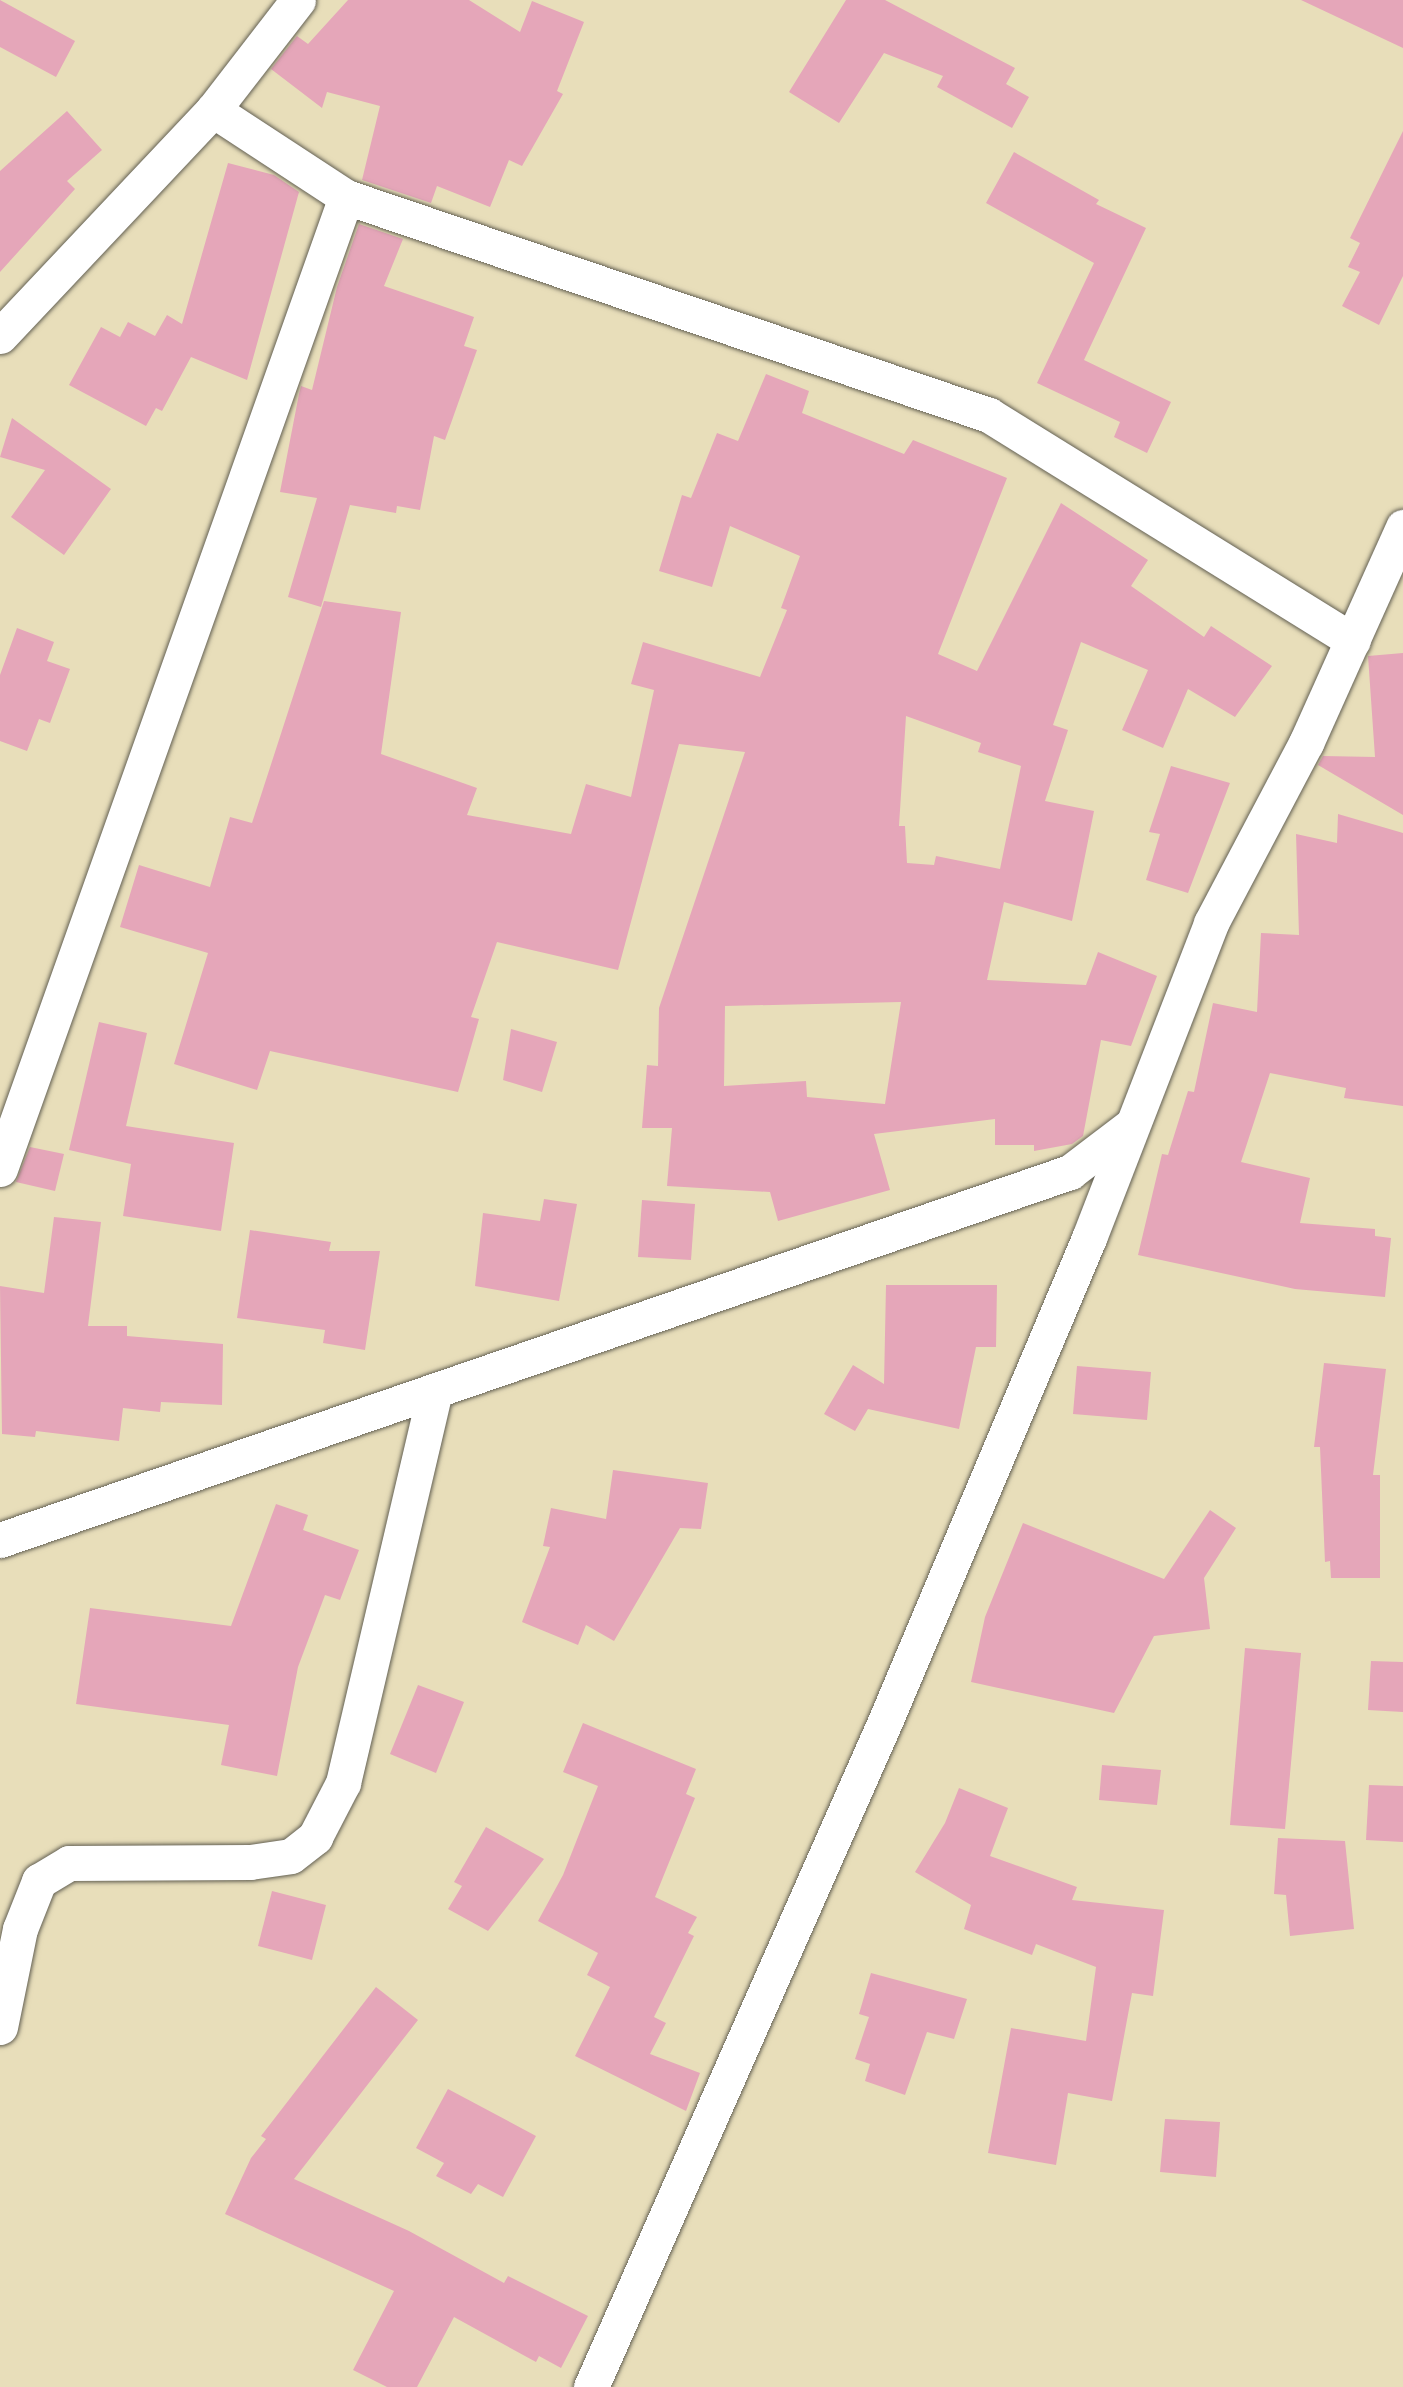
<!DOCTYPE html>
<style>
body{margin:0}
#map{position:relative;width:1403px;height:2387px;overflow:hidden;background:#e8deba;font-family:"Libre Caslon Text",serif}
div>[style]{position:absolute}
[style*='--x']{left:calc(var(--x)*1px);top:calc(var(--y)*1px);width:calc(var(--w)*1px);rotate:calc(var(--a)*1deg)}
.building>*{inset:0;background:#e5a6b9}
.roads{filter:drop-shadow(0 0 2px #636053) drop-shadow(0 0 2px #636053)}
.street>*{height:35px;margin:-17.5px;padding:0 17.5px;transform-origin:17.5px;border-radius:17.5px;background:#fff}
span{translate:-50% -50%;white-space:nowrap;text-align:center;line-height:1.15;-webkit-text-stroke:9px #fdfcf7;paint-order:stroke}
</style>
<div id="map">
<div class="building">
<i style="clip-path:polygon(0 0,75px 41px,56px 77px,0 47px)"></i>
<i style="clip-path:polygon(348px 0,469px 0,520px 32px,532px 1px,584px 22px,557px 91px,563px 94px,522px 166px,509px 160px,490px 207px,437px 186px,431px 203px,362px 180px,380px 106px,327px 92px,322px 108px,271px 69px,297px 36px,308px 44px)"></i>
<i style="clip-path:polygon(846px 0,885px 0,1015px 68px,1006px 84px,1029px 97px,1012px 128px,937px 87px,943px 76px,884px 53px,839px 123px,789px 92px)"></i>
<i style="clip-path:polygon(1301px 0,1403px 0,1403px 48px)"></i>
<i style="clip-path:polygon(67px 111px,102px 150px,67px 181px,75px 189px,0 272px,0 171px)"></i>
<i style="clip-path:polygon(1403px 131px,1403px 276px,1379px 325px,1342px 306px,1360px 272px,1348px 267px,1360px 243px,1350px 238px)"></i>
<i style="clip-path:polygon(1014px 152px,1099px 200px,1096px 204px,1146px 228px,1084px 360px,1171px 402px,1147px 453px,1114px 437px,1120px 422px,1037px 383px,1094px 263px,986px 203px)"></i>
<i style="clip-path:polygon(228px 163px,274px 175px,299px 192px,247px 380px,191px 357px,162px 411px,156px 408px,146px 426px,69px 385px,101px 327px,120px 337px,128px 322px,155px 336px,167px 315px,182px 324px)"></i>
<i style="clip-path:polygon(359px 224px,403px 239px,384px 286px,474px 317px,464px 346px,477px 350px,445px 440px,434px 436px,420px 510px,397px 506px,396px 513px,350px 505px,321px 607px,288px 597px,317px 498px,280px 492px,299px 394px,301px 386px,312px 390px,337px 287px)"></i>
<i style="clip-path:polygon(evenodd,766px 374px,809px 391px,802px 413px,904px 454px,913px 440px,1007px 478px,938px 654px,977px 671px,1061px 503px,1148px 560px,1131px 586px,1204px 637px,1211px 626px,1272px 666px,1235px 717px,1188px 689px,1163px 748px,1122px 730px,1148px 670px,1081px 642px,1053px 725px,1068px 730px,1045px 801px,1094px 811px,1072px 921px,1004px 902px,987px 980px,1086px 985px,1098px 952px,1157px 976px,1131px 1046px,1101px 1040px,1083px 1136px,1072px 1144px,1034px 1151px,1034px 1145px,995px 1145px,995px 1119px,874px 1134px,890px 1190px,778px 1221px,770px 1192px,667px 1186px,672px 1128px,642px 1128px,647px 1065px,658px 1066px,659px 1008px,745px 752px,679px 744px,618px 970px,497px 942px,471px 1017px,479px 1019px,458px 1092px,270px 1051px,257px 1090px,174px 1064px,208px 953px,120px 927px,139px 865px,210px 887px,230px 817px,252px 823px,324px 601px,401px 612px,381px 754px,477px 788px,467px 815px,571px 834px,586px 784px,631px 797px,654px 690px,631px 684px,643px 642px,760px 677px,787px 610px,781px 608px,800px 556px,730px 526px,712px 587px,659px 571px,682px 495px,691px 498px,717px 433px,738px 441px,766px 374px,906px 716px,981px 743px,978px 752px,1021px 766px,1000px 869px,936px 856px,934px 865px,907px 863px,905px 826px,899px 826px,906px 716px,766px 374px,901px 1002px,885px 1104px,807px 1097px,806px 1081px,724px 1086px,725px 1006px,901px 1002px)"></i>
<i style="clip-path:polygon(12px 418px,111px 489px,64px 555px,11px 517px,45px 470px,0 457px)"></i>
<i style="clip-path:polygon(17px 628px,54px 642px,47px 661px,70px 669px,50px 723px,39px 719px,27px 751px,0 741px,0 675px)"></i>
<i style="clip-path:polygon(1403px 653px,1403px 815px,1318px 765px,1323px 756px,1375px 757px,1368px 656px)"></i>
<i style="clip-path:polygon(1171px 766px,1230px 783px,1188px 893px,1146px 880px,1160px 834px,1149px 832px)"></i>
<i style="clip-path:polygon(1338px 814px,1403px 833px,1403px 1106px,1344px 1098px,1346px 1088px,1270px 1073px,1241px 1162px,1310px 1178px,1300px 1223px,1375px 1229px,1375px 1236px,1391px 1238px,1385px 1297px,1295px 1289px,1138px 1255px,1162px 1154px,1168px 1155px,1188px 1091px,1194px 1092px,1213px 1003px,1257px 1012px,1261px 933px,1299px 935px,1296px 834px,1337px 843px)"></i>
<i style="clip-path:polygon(99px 1022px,147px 1033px,126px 1126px,234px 1143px,221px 1231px,123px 1216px,131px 1164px,69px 1150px)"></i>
<i style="clip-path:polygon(511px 1029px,557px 1042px,542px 1092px,503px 1080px)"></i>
<i style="clip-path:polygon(30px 1147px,64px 1154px,55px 1191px,16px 1182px)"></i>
<i style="clip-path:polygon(544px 1199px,577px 1204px,559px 1301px,475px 1286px,483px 1213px,540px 1221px)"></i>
<i style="clip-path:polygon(642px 1200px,695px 1204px,691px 1260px,638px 1257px)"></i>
<i style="clip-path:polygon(54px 1217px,101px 1222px,88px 1326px,127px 1326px,127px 1336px,223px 1344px,222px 1405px,161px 1402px,160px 1412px,123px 1408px,119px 1441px,36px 1431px,35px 1437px,2px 1434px,0 1286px,44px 1293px)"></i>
<i style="clip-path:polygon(250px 1230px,331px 1242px,329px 1251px,380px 1251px,365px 1350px,323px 1343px,325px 1330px,237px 1318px)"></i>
<i style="clip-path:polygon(886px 1285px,997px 1285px,996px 1347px,976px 1347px,959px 1429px,868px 1409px,855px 1431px,824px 1414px,853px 1365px,884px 1384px)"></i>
<i style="clip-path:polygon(1324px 1363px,1386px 1369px,1373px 1475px,1380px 1475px,1380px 1578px,1331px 1578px,1330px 1561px,1325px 1562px,1320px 1447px,1314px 1447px)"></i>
<i style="clip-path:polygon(1077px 1366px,1151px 1372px,1147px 1420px,1073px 1414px)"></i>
<i style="clip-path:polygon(613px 1470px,708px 1483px,701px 1529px,680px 1528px,614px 1641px,586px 1625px,578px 1645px,522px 1622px,550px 1547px,543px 1546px,551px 1508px,606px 1519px)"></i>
<i style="clip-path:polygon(276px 1504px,308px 1515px,303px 1530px,359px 1550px,340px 1600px,325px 1595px,298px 1667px,277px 1776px,221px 1765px,229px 1725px,76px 1704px,90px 1608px,231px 1626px)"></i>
<i style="clip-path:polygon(1210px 1510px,1236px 1528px,1204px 1578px,1210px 1629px,1154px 1636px,1114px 1713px,971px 1682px,985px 1617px,1023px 1523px,1164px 1579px)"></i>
<i style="clip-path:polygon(1245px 1648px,1301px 1653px,1285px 1829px,1230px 1825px)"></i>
<i style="clip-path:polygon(1371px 1661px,1403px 1662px,1403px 1712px,1368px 1710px)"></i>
<i style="clip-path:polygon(418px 1685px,464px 1702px,436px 1773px,390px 1754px)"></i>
<i style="clip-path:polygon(583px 1723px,696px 1769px,686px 1794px,695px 1798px,655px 1897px,697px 1917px,688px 1933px,694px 1936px,654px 2017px,666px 2023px,650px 2054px,700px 2073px,686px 2111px,575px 2056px,610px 1987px,587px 1975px,598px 1953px,538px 1921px,563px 1875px,598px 1786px,563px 1772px)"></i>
<i style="clip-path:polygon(1102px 1765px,1161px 1770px,1157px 1805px,1099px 1800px)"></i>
<i style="clip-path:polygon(1369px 1785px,1403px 1786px,1403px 1842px,1366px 1840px)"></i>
<i style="clip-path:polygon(959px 1788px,1008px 1808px,990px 1856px,1077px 1887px,1072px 1900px,1164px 1910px,1153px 1996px,1132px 1993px,1112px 2101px,1068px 2093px,1056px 2165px,988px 2153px,1011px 2028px,1086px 2041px,1096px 1967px,1036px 1944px,1032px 1955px,964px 1929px,971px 1905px,915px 1872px,945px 1823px)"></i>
<i style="clip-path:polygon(486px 1827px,544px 1859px,488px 1931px,448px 1909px,462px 1886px,454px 1882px)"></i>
<i style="clip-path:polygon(1278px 1838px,1345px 1841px,1354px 1929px,1290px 1936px,1286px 1895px,1274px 1894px)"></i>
<i style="clip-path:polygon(272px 1891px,326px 1905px,312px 1960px,258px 1946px)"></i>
<i style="clip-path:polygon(871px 1973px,967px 1999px,954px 2039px,927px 2032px,905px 2095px,865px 2081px,870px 2064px,855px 2059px,869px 2017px,859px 2014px)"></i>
<i style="clip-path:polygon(376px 1987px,418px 2020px,294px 2179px,409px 2231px,504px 2283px,508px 2276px,588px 2316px,561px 2368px,539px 2356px,536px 2362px,454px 2317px,417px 2387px,387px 2387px,353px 2370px,394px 2291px,225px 2214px,251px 2158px,266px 2139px,261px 2136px)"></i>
<i style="clip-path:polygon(448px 2089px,536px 2136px,503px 2197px,478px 2184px,471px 2194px,436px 2176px,444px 2163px,416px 2148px)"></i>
<i style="clip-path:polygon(1165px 2119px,1220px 2122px,1216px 2177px,1160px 2172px)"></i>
</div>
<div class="roads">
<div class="street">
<i style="--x:213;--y:110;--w:159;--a:33.2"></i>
<i style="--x:346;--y:197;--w:679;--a:18.73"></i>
<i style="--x:989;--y:415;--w:428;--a:31.8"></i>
<i style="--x:0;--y:336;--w:311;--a:-46.7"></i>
<i style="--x:213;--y:110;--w:139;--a:-52.3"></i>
<i style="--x:0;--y:1169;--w:1032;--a:-70.41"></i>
<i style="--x:0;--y:1540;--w:1132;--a:-18.98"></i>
<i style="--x:1070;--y:1172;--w:74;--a:-37.3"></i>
<i style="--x:0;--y:2027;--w:100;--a:-78.5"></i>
<i style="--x:20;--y:1929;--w:52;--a:-68.4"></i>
<i style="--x:39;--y:1881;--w:35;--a:-31"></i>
<i style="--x:69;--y:1863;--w:181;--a:-0.3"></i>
<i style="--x:250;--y:1862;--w:41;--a:-8.3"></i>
<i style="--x:291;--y:1856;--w:31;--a:-38"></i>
<i style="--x:315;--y:1837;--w:61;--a:-62.6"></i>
<i style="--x:343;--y:1783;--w:403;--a:-76.8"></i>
<i style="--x:591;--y:2387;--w:732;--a:-66.16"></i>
<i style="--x:887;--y:1717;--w:520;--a:-67.13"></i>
<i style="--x:1089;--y:1238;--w:338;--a:-68.8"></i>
<i style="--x:1211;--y:923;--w:204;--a:-62.2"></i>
<i style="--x:1306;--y:743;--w:237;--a:-65.8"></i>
</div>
</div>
</div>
